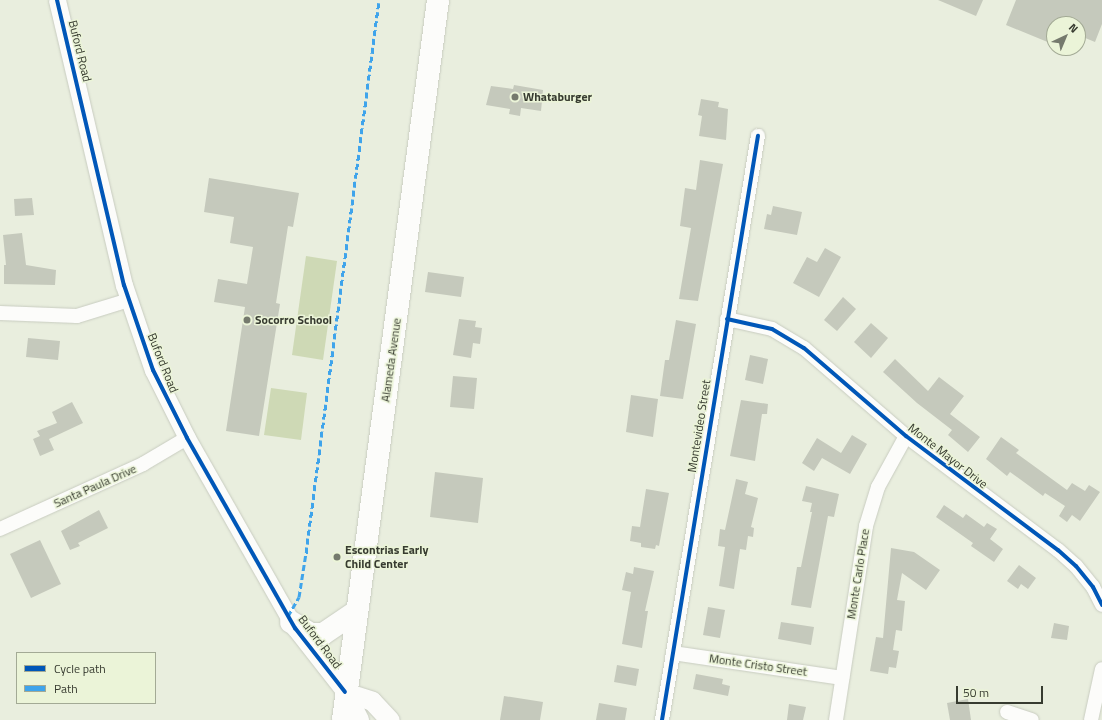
<!DOCTYPE html>
<style>
body{margin:0}
#map{position:relative;width:1102px;height:720px;overflow:hidden;background:#e9eede;font-family:"Titillium Web",sans-serif}
div>[style]{position:absolute}
[style*='--x']{left:calc(var(--x)*1px);top:calc(var(--y)*1px);width:calc(var(--w)*1px);rotate:calc(var(--a)*1deg)}
.green>*{inset:0;background:#ced9b5}
.building>*{inset:0;background:#c5c9bc}
.roads{filter:drop-shadow(0 0 1px #c8ccc0) drop-shadow(0 0 1px #c8ccc0)}
.minor>*{height:14px;margin:-7px;padding:0 7px;transform-origin:7px;border-radius:7px;background:#fcfcfa}
.tertiary>*{height:17px;margin:-8.5px;padding:0 8.5px;transform-origin:8.5px;border-radius:8.5px;background:#fcfcfa}
.secondary>*{height:19px;margin:-9.5px;padding:0 9.5px;transform-origin:9.5px;border-radius:9.5px;background:#fcfcfa}
.primary>*{height:22px;margin:-11px;padding:0 11px;transform-origin:11px;border-radius:11px;background:#fcfcfa}
.quiet>*{height:3px;margin-top:-1.5px;transform-origin:0;background:repeating-linear-gradient(90deg,#3fa4eb 0 6px,transparent 0 9px)}
.cycleway>*{height:4px;margin:-2px;padding:0 2px;transform-origin:2px;border-radius:2px;background:#0057b8}
.dots>*{width:11px;height:11px;translate:-50% -50%;box-sizing:border-box;border:2px solid #ebf4d8;border-radius:50%}
span{translate:-50% -50%;white-space:nowrap;text-align:center;line-height:1.15;-webkit-text-stroke:3px #ebf4d8;paint-order:stroke}
.street-label{font-size:12px;color:#373b30}
.poi-label{font-size:12px;color:#373b30;font-weight:700}
.left{translate:0 -50%;text-align:left}
.legend{position:absolute;left:16px;top:652px;width:140px;height:52px;box-sizing:border-box;background:#ebf4d8;border:1px solid #a3aa95;margin:0;padding:5px 7px;list-style:none;font-size:12px;color:#373b30}
.legend li{display:flex;align-items:center;gap:8px;height:20px}
.legend b{width:20px;border:1px solid #a3aa95}
.north{position:absolute;left:1046px;top:16px;width:40px;height:40px;box-sizing:border-box;background:#ebf4d8;border:1px solid #a3aa95;border-radius:50%;rotate:44deg;font-size:11px;font-weight:700;line-height:16px;text-align:center;color:#373b30}
.north::after{content:'';display:block;margin:auto;width:14px;height:18px;background:#757a6d;clip-path:polygon(50% 0,100% 100%,50% 72%,0 100%)}
.scale{position:absolute;left:956px;top:686px;width:87px;height:18px;box-sizing:border-box;border:2px solid #373b30;border-top:0;padding-left:5px;font-size:12px;line-height:14px;white-space:nowrap;color:#373b30;-webkit-text-stroke:3px #ebf4d8;paint-order:stroke}
</style>
<div id="map">
<div class="green">
<i style="clip-path:polygon(306px 256px,337px 261px,323px 360px,292px 355px)"></i>
<i style="clip-path:polygon(271px 388px,307px 393px,301px 440px,264px 435px)"></i>
</div>
<div class="building">
<i style="clip-path:polygon(938px 0,983px 0,976px 16px)"></i>
<i style="clip-path:polygon(1016px 0,1102px 0,1102px 24px,1095px 42px,1078px 35px,1078px 24px,1054px 24px,1050px 43px,1006px 25px)"></i>
<i style="clip-path:polygon(514px 85px,543px 90px,541px 111px,521px 108px,520px 116px,509px 114px,510px 109px,486px 105px,491px 86px,513px 89px)"></i>
<i style="clip-path:polygon(701px 99px,719px 102px,718px 107px,728px 109px,726px 140px,699px 136px,702px 116px,698px 115px)"></i>
<i style="clip-path:polygon(700px 160px,723px 164px,698px 301px,679px 299px,691px 228px,680px 226px,685px 188px,696px 190px)"></i>
<i style="clip-path:polygon(209px 178px,299px 193px,293px 227px,288px 226px,276px 303px,280px 304px,259px 436px,226px 431px,245px 307px,214px 302px,218px 279px,247px 284px,253px 247px,230px 243px,234px 217px,204px 212px)"></i>
<i style="clip-path:polygon(32px 198px,34px 215px,15px 216px,14px 199px)"></i>
<i style="clip-path:polygon(773px 206px,802px 212px,797px 235px,764px 229px,767px 214px,771px 215px)"></i>
<i style="clip-path:polygon(22px 233px,26px 265px,56px 270px,55px 285px,4px 284px,4px 265px,6px 265px,3px 235px)"></i>
<i style="clip-path:polygon(825px 248px,841px 257px,819px 297px,793px 283px,807px 257px,817px 262px)"></i>
<i style="clip-path:polygon(428px 272px,464px 277px,461px 297px,425px 292px)"></i>
<i style="clip-path:polygon(843px 297px,856px 309px,837px 331px,824px 320px)"></i>
<i style="clip-path:polygon(459px 319px,476px 321px,475px 327px,482px 328px,480px 344px,473px 343px,471px 358px,453px 355px)"></i>
<i style="clip-path:polygon(676px 320px,696px 324px,683px 399px,660px 396px,665px 360px,669px 360px)"></i>
<i style="clip-path:polygon(871px 323px,888px 338px,871px 358px,854px 342px)"></i>
<i style="clip-path:polygon(28px 338px,60px 341px,58px 360px,26px 357px)"></i>
<i style="clip-path:polygon(750px 355px,768px 359px,763px 384px,745px 380px)"></i>
<i style="clip-path:polygon(895px 359px,928px 391px,939px 377px,964px 396px,950px 414px,980px 437px,968px 452px,948px 435px,952px 430px,917px 403px,883px 372px)"></i>
<i style="clip-path:polygon(453px 376px,477px 378px,474px 409px,450px 407px)"></i>
<i style="clip-path:polygon(631px 395px,658px 399px,653px 437px,626px 432px)"></i>
<i style="clip-path:polygon(741px 400px,768px 404px,767px 414px,762px 414px,755px 461px,730px 456px)"></i>
<i style="clip-path:polygon(72px 402px,83px 423px,49px 439px,54px 450px,40px 456px,33px 439px,40px 436px,37px 431px,57px 423px,52px 412px)"></i>
<i style="clip-path:polygon(852px 435px,867px 444px,850px 474px,822px 458px,814px 471px,802px 463px,817px 438px,841px 453px)"></i>
<i style="clip-path:polygon(1001px 437px,1019px 450px,1016px 453px,1067px 490px,1072px 483px,1085px 491px,1089px 485px,1100px 492px,1080px 521px,1072px 515px,1067px 522px,1059px 516px,1065px 506px,1045px 493px,1043px 496px,1010px 472px,1007px 476px,986px 459px)"></i>
<i style="clip-path:polygon(435px 472px,483px 478px,478px 523px,430px 517px)"></i>
<i style="clip-path:polygon(736px 479px,748px 482px,745px 494px,758px 498px,751px 527px,754px 528px,753px 537px,748px 536px,746px 550px,740px 549px,734px 589px,719px 586px,725px 547px,718px 546px,720px 529px,725px 530px)"></i>
<i style="clip-path:polygon(806px 486px,839px 494px,834px 517px,828px 516px,811px 608px,791px 605px,797px 567px,801px 567px,812px 512px,810px 512px,812px 503px,802px 501px)"></i>
<i style="clip-path:polygon(646px 489px,669px 493px,659px 546px,656px 545px,655px 549px,641px 547px,641px 543px,630px 541px,632px 526px,640px 527px)"></i>
<i style="clip-path:polygon(944px 505px,963px 518px,966px 514px,984px 527px,987px 523px,997px 529px,990px 539px,1003px 549px,994px 562px,971px 546px,973px 543px,936px 517px)"></i>
<i style="clip-path:polygon(99px 510px,108px 528px,78px 543px,80px 546px,70px 550px,61px 531px)"></i>
<i style="clip-path:polygon(40px 540px,61px 584px,31px 598px,10px 554px)"></i>
<i style="clip-path:polygon(891px 548px,914px 552px,940px 570px,926px 590px,902px 573px,897px 600px,905px 601px,902px 631px,896px 630px,893px 650px,899px 651px,896px 668px,889px 667px,888px 674px,870px 671px,876px 637px,883px 638px)"></i>
<i style="clip-path:polygon(1019px 565px,1036px 578px,1028px 589px,1021px 584px,1018px 589px,1007px 581px)"></i>
<i style="clip-path:polygon(634px 567px,654px 571px,645px 611px,648px 611px,642px 648px,622px 644px,631px 592px,622px 590px,626px 572px,633px 574px)"></i>
<i style="clip-path:polygon(708px 607px,725px 610px,720px 638px,703px 635px)"></i>
<i style="clip-path:polygon(781px 622px,814px 627px,811px 645px,778px 639px)"></i>
<i style="clip-path:polygon(1054px 623px,1069px 626px,1067px 640px,1051px 638px)"></i>
<i style="clip-path:polygon(617px 665px,639px 669px,636px 686px,614px 682px)"></i>
<i style="clip-path:polygon(696px 674px,723px 679px,722px 684px,730px 686px,728px 696px,693px 689px)"></i>
<i style="clip-path:polygon(504px 696px,543px 702px,540px 720px,500px 720px)"></i>
<i style="clip-path:polygon(968px 699px,971px 720px,950px 720px,947px 703px)"></i>
<i style="clip-path:polygon(599px 703px,627px 708px,625px 720px,596px 720px)"></i>
<i style="clip-path:polygon(789px 704px,806px 707px,803px 720px,787px 720px)"></i>
</div>
<div class="roads">
<div class="minor">
<i style="--x:0;--y:313;--w:77;--a:2.2"></i>
<i style="--x:77;--y:316;--w:54;--a:-17.1"></i>
<i style="--x:727;--y:319;--w:46;--a:12.5"></i>
<i style="--x:772;--y:329;--w:37;--a:31"></i>
<i style="--x:804;--y:348;--w:135;--a:40.8"></i>
<i style="--x:906;--y:436;--w:190;--a:36.9"></i>
<i style="--x:1058;--y:550;--w:24;--a:42"></i>
<i style="--x:1076;--y:566;--w:27;--a:51"></i>
<i style="--x:1093;--y:587;--w:20;--a:63"></i>
<i style="--x:0;--y:529;--w:157;--a:-24.4"></i>
<i style="--x:143;--y:464;--w:51;--a:-30.6"></i>
<i style="--x:673;--y:653;--w:171;--a:8.4"></i>
<i style="--x:1007;--y:712;--w:26;--a:18"></i>
<i style="--x:662;--y:720;--w:592;--a:-80.67"></i>
<i style="--x:836;--y:720;--w:196;--a:-81.2"></i>
<i style="--x:866;--y:526;--w:41;--a:-72.9"></i>
<i style="--x:878;--y:487;--w:58;--a:-61.2"></i>
<i style="--x:1091;--y:720;--w:52;--a:-77.8"></i>
</div>
<div class="tertiary">
<i style="--x:57;--y:0;--w:293;--a:76.8"></i>
<i style="--x:124;--y:285;--w:90;--a:71.2"></i>
<i style="--x:153;--y:370;--w:76;--a:63.4"></i>
<i style="--x:187;--y:438;--w:219;--a:60.4"></i>
<i style="--x:295;--y:628;--w:81;--a:52"></i>
</div>
<div class="secondary">
<i style="--x:345;--y:692;--w:28;--a:18"></i>
<i style="--x:372;--y:701;--w:26;--a:47"></i>
<i style="--x:345;--y:692;--w:31;--a:63"></i>
</div>
<div class="primary">
<i style="--x:291;--y:622;--w:23;--a:31"></i>
<i style="--x:311;--y:634;--w:12;--a:0"></i>
<i style="--x:323;--y:634;--w:41;--a:-34.1"></i>
<i style="--x:343;--y:720;--w:726;--a:-82.48"></i>
</div>
</div>
<div class="quiet">
<i style="--x:288;--y:616;--w:22;--a:-60"></i>
<i style="--x:299;--y:597;--w:45;--a:-81"></i>
<i style="--x:306;--y:553;--w:558;--a:-82.48"></i>
</div>
<div class="cycleway">
<i style="--x:57;--y:0;--w:293;--a:76.8"></i>
<i style="--x:124;--y:285;--w:90;--a:71.2"></i>
<i style="--x:153;--y:370;--w:76;--a:63.4"></i>
<i style="--x:187;--y:438;--w:219;--a:60.4"></i>
<i style="--x:295;--y:628;--w:81;--a:52"></i>
<i style="--x:727;--y:319;--w:46;--a:12.5"></i>
<i style="--x:772;--y:329;--w:37;--a:31"></i>
<i style="--x:804;--y:348;--w:135;--a:40.8"></i>
<i style="--x:906;--y:436;--w:190;--a:36.9"></i>
<i style="--x:1058;--y:550;--w:24;--a:42"></i>
<i style="--x:1076;--y:566;--w:27;--a:51"></i>
<i style="--x:1093;--y:587;--w:20;--a:63"></i>
<i style="--x:662;--y:720;--w:592;--a:-80.67"></i>
</div>
<div class="dots">
<i style="left:515px;top:97px;background:#757a6d"></i>
<i style="left:247px;top:320px;background:#757a6d"></i>
<i style="left:337px;top:557px;background:#757a6d"></i>
</div>
<div class="street-label">
<span style="left:80px;top:51px;rotate:76deg">Buford Road</span>
<span style="left:391px;top:360px;rotate:-82deg">Alameda Avenue</span>
<span style="left:163px;top:363px;rotate:68deg">Buford Road</span>
<span style="left:699px;top:426px;rotate:-81deg">Montevideo Street</span>
<span style="left:948px;top:456px;rotate:38deg">Monte Mayor Drive</span>
<span style="left:95px;top:486px;rotate:-24deg">Santa Paula Drive</span>
<span style="left:858px;top:574px;rotate:-81deg">Monte Carlo Place</span>
<span style="left:320px;top:642px;rotate:53deg">Buford Road</span>
<span style="left:758px;top:665px;rotate:8deg">Monte Cristo Street</span>
</div>
<div class="poi-label">
<span class="left" style="left:523px;top:97px">Whataburger</span>
<span class="left" style="left:255px;top:320px">Socorro School</span>
<span class="left" style="left:345px;top:557px">Escontrias Early<br>Child Center</span>
</div>
<ul class="legend">
<li><b style="height:5px;background:#0057b8"></b>Cycle path</li>
<li><b style="height:5px;background:#3fa4eb"></b>Path</li>
</ul>
<div class="north">N</div>
<div class="scale">50 m</div>
</div>
